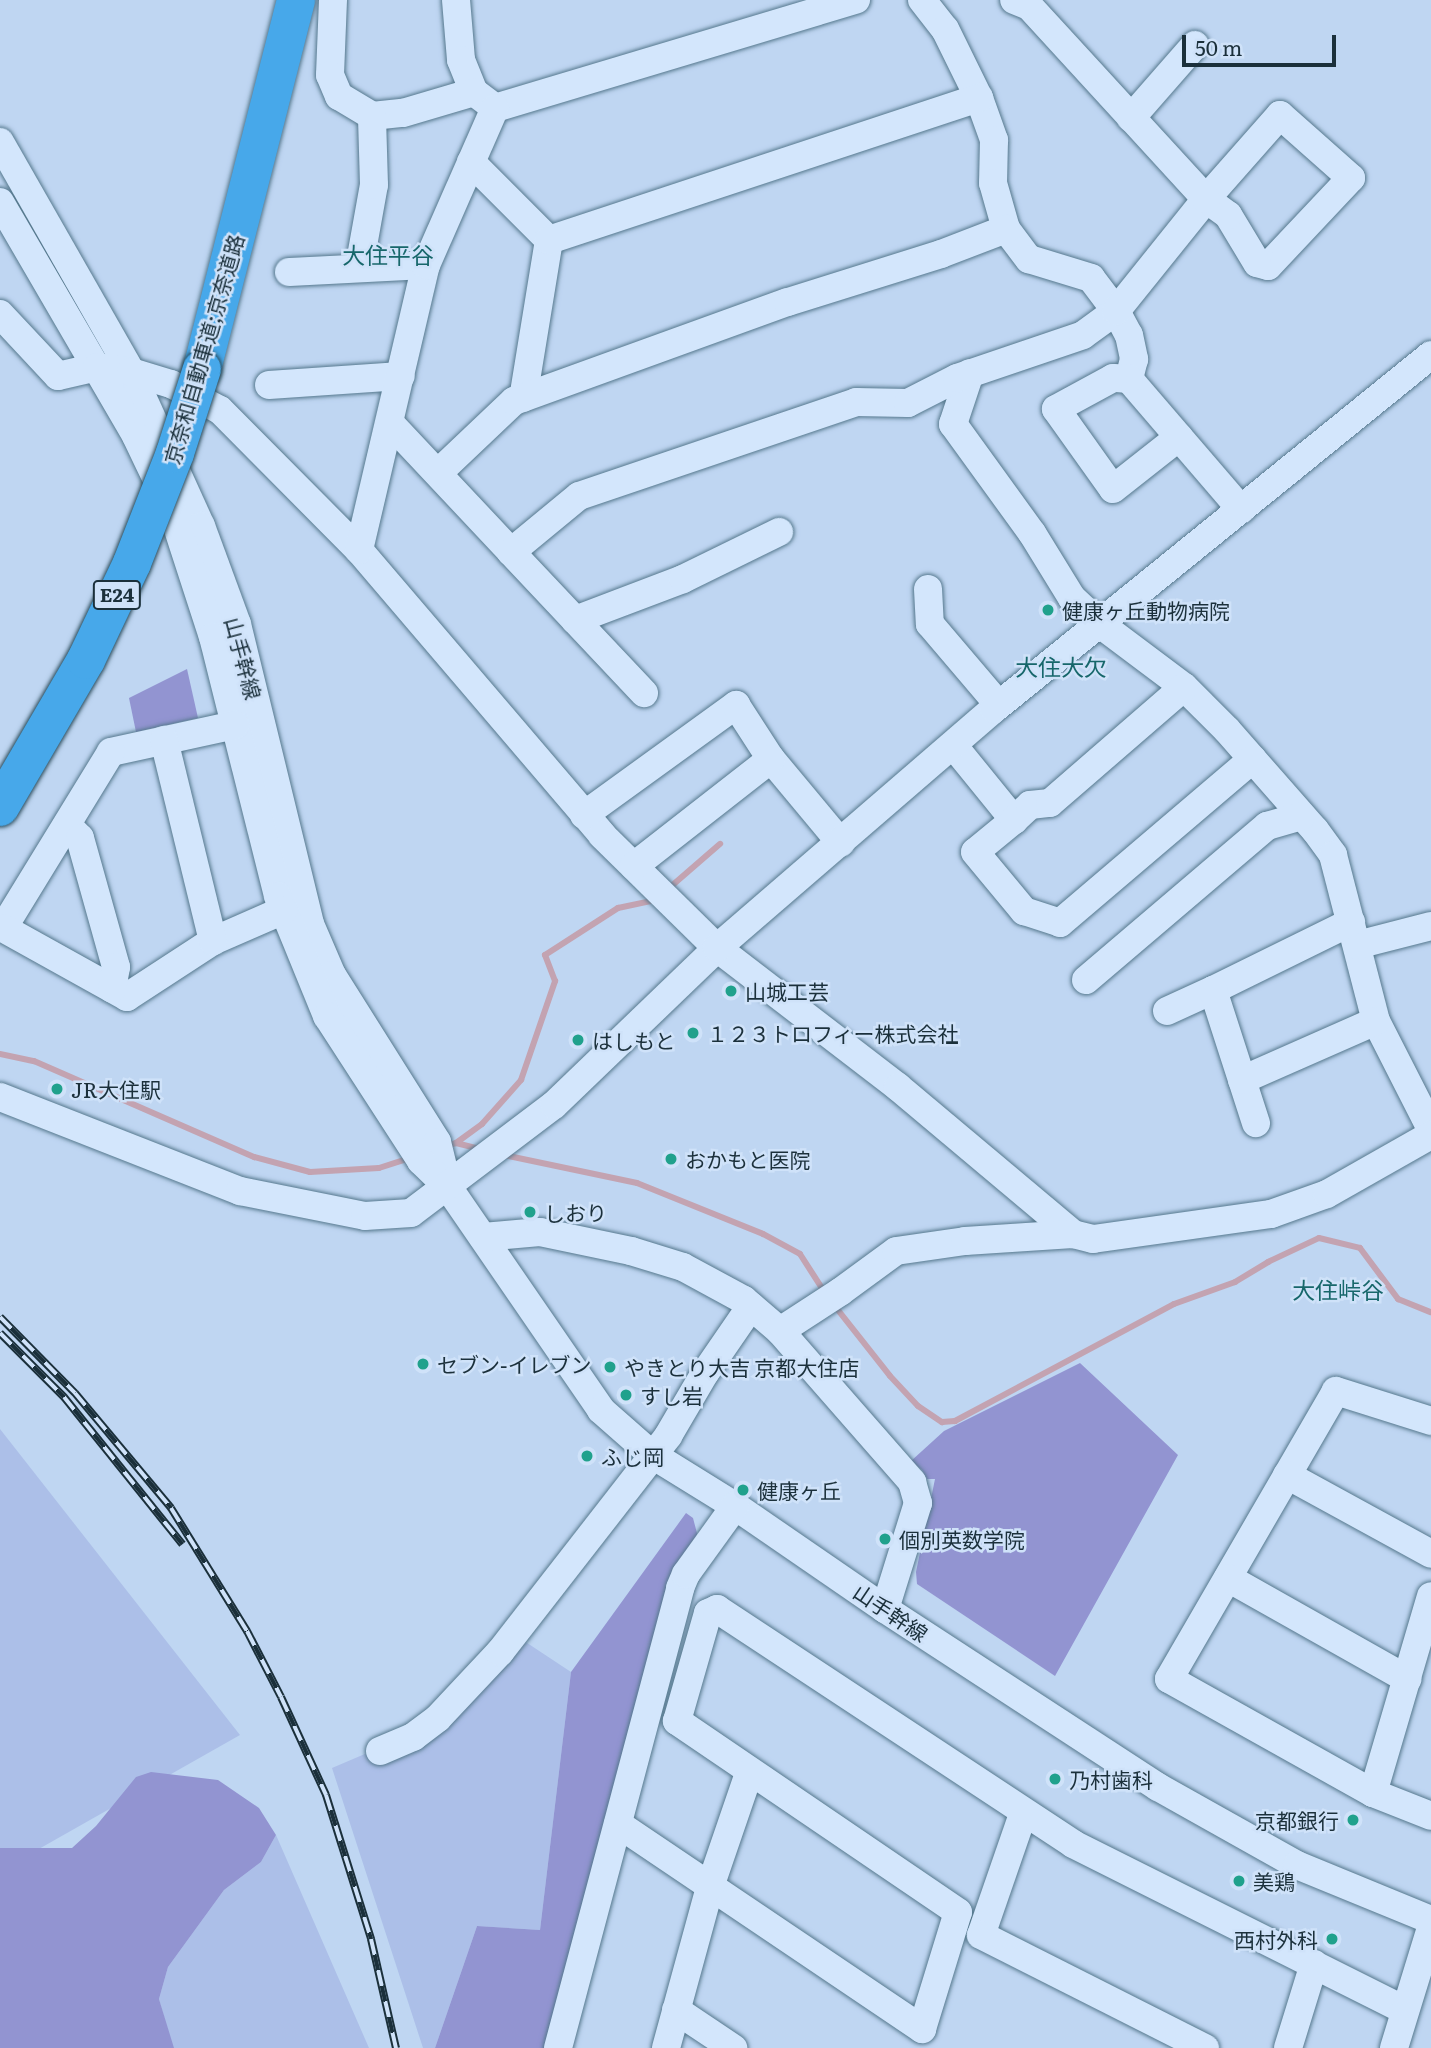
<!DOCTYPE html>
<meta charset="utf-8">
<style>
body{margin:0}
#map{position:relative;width:1431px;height:2048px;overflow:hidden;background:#bfd6f2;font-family:Literata,"Noto Sans JP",serif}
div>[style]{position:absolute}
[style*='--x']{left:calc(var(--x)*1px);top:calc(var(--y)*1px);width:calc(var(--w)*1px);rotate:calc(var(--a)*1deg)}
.farmland>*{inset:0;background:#acbfe8}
.green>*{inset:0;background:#9294d1}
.stream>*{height:6px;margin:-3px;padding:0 3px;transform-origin:3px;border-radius:3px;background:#c3a3b1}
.roads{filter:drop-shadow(0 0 2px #55788d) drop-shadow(0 0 2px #55788d)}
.minor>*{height:28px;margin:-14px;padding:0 14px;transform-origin:14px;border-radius:14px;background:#d3e6fc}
.highway>*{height:38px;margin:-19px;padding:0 19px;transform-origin:19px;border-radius:19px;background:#47a8ea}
.rail>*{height:8px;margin-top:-4px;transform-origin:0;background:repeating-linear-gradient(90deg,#cfe2f9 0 16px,#1b303b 0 32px);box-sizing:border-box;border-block:2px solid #1b303b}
.bridges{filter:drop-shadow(0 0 2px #2a4b5a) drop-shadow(0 0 2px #2a4b5a)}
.highway-bridge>*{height:38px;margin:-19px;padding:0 19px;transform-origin:19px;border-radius:19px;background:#47a8ea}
.dots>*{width:19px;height:19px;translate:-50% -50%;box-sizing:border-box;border:4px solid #cfe2f9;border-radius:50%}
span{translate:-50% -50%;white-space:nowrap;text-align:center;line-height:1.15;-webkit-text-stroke:5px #cfe2f9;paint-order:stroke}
.shield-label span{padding:2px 5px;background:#cfe2f9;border:2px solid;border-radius:5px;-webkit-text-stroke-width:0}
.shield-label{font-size:19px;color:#1b303b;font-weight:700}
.street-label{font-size:21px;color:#1b303b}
.poi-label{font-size:21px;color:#1b303b}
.left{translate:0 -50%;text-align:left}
.right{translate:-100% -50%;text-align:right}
.neighbourhood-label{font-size:23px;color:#17676b}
.scale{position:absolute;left:1182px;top:35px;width:154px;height:32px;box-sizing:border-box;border:4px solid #1b303b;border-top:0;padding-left:9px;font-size:21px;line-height:24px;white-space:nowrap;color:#1b303b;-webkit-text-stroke:5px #cfe2f9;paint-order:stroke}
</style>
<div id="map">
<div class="farmland">
<i style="clip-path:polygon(0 1429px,240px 1735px,0 1871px)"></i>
<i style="clip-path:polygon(512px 1633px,571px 1672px,540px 1930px,477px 1926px,435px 2048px,423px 2048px,332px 1768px,407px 1736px)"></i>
<i style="clip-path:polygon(276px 1835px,369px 2048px,173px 2048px,159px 1999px,168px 1967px,224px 1890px,261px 1862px)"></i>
</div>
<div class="green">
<i style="clip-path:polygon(187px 669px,198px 718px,136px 732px,129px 698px)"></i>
<i style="clip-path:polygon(1080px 1363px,1178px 1455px,1055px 1676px,917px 1584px,916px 1572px,935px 1479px,927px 1479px,922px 1470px,911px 1461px,944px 1431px)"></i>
<i style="clip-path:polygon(686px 1513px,693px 1518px,698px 1537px,670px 1576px,544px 2048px,435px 2048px,477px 1926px,540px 1930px,571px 1672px)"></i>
<i style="clip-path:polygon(151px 1772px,218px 1780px,259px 1808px,276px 1835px,261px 1862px,224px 1890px,168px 1967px,159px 1999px,174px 2048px,0 2048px,0 1848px,72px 1848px,96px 1826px,136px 1777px)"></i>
</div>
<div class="stream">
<i style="--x:668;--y:889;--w:69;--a:-40.9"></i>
<i style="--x:0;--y:1054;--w:35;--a:12"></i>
<i style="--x:34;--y:1061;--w:240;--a:23.6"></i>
<i style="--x:254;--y:1157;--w:58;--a:15"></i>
<i style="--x:310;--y:1172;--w:69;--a:-3.3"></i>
<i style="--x:379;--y:1168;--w:33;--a:-18"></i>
<i style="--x:456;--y:1143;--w:32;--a:-36"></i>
<i style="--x:482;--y:1124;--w:59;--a:-48.4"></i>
<i style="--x:521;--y:1080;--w:105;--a:-71"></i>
<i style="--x:555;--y:981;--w:28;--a:-111"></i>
<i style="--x:545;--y:955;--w:87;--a:-32.8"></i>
<i style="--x:618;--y:908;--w:38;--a:-12"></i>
<i style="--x:447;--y:1146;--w:9;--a:-18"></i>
<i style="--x:456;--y:1143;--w:25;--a:14"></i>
<i style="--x:504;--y:1155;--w:136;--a:11.9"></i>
<i style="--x:637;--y:1183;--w:136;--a:22"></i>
<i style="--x:763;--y:1234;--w:42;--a:28.4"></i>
<i style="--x:800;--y:1254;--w:46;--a:57.3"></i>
<i style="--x:834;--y:1305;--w:90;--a:51.7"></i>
<i style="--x:890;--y:1376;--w:41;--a:47"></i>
<i style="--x:918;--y:1406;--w:29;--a:34"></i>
<i style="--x:942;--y:1422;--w:13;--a:-4"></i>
<i style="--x:955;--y:1421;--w:248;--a:-28.1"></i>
<i style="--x:1174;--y:1304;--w:65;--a:-19.8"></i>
<i style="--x:1235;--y:1282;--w:39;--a:-31"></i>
<i style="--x:1268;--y:1262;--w:56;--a:-25.2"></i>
<i style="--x:1319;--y:1238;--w:42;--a:13.7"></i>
<i style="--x:1360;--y:1248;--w:64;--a:53.3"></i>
<i style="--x:1398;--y:1299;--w:35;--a:22"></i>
</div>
<div class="roads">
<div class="minor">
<i style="--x:333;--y:0;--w:75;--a:92.3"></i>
<i style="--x:330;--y:75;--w:23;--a:67"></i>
<i style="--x:339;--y:96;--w:39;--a:31"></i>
<i style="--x:372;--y:116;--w:31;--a:-6"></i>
<i style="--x:403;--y:113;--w:74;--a:-16.5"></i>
<i style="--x:456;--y:0;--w:60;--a:85.2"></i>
<i style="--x:461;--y:60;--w:35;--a:68"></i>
<i style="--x:474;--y:92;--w:20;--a:37"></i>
<i style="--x:922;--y:0;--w:37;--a:52"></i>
<i style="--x:945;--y:29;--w:77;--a:63.8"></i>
<i style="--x:979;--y:98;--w:45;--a:70.3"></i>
<i style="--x:994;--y:140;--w:43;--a:91.3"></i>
<i style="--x:993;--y:183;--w:48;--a:74.2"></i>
<i style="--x:1006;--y:229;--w:38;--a:53"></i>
<i style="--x:1029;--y:259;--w:65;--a:17"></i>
<i style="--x:1091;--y:278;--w:41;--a:52.9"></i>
<i style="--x:1116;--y:311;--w:27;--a:62"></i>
<i style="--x:1129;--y:335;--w:25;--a:78"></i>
<i style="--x:1134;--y:359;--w:21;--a:104"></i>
<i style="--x:1129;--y:379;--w:172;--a:49.3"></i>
<i style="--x:495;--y:108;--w:377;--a:-16.7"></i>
<i style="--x:1131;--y:118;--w:97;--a:-48.8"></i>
<i style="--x:0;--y:142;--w:265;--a:60.3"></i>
<i style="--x:131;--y:372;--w:169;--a:65.6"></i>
<i style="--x:201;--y:526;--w:104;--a:69.8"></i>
<i style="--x:237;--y:624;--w:309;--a:76.3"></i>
<i style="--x:310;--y:924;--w:56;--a:66.7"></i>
<i style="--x:332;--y:975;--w:197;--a:57.8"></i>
<i style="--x:437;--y:1142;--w:46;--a:76.3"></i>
<i style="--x:471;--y:162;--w:110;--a:45"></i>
<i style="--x:549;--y:240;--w:160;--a:99.3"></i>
<i style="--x:0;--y:202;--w:271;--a:59.8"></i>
<i style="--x:136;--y:436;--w:83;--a:64.4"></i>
<i style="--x:172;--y:511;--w:133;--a:72"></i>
<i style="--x:213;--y:637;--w:267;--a:75.9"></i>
<i style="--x:278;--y:896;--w:130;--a:67.8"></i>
<i style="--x:327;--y:1016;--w:173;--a:57"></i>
<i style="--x:421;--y:1161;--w:37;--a:44"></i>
<i style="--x:448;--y:1187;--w:270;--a:55.5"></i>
<i style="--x:601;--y:1410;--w:67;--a:41.3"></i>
<i style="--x:651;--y:1454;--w:99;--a:31.8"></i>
<i style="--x:735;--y:1506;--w:182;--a:34.5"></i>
<i style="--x:885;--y:1609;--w:326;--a:33.1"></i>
<i style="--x:1158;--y:1787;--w:159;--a:29.3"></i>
<i style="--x:1297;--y:1865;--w:145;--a:22.3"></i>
<i style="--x:549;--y:240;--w:453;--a:-18.3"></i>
<i style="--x:359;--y:268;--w:84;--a:-79.8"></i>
<i style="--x:374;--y:185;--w:69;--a:-91.7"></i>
<i style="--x:289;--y:272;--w:137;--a:-2.9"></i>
<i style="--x:0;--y:314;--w:85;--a:46.9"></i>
<i style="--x:58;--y:376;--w:40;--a:-13"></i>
<i style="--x:97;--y:367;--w:34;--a:8"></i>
<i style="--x:131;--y:372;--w:42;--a:16.7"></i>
<i style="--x:171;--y:384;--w:55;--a:28"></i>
<i style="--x:220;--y:410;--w:197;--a:45.2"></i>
<i style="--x:359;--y:550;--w:375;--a:49.5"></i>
<i style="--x:602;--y:835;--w:161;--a:44.5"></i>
<i style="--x:717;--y:948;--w:228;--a:37.5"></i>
<i style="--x:898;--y:1087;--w:229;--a:40"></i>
<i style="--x:970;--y:373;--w:54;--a:108.4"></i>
<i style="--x:953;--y:424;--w:135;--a:54.1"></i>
<i style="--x:1032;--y:533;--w:76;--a:58.4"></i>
<i style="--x:1072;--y:598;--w:38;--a:43"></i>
<i style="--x:1100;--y:624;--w:105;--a:36.9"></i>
<i style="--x:1184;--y:687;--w:61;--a:45"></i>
<i style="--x:1227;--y:730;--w:133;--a:48.7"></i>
<i style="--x:1315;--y:830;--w:31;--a:54"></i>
<i style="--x:1333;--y:855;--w:171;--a:75.5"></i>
<i style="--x:1376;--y:1021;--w:121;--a:63"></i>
<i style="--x:1129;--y:379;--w:16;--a:-176"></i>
<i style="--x:1113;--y:378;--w:65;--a:151.5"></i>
<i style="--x:1056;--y:409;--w:98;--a:54.5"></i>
<i style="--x:1113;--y:489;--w:84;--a:-38.2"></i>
<i style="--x:269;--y:385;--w:132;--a:-3.9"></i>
<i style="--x:390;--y:423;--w:177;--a:46.8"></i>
<i style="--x:511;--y:552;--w:88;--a:-39.5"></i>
<i style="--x:579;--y:496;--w:293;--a:-18.7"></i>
<i style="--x:856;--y:402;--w:52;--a:1.1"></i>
<i style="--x:908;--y:403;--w:55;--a:-27"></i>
<i style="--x:957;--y:378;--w:133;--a:-18.8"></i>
<i style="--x:1083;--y:335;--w:41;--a:-36"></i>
<i style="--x:1116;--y:311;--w:144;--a:-51.2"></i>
<i style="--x:1206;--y:199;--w:112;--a:-48.6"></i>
<i style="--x:1280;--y:115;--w:95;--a:41.6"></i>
<i style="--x:1351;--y:178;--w:121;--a:133.3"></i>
<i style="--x:1268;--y:266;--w:11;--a:-165"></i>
<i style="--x:1257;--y:263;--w:56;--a:-121.1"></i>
<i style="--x:1228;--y:215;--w:27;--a:-144"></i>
<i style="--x:1206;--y:199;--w:262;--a:-132.5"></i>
<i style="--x:1029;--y:6;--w:16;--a:-158"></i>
<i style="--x:438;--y:473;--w:105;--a:-43.5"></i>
<i style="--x:514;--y:401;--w:291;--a:-19.9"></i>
<i style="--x:788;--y:302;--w:160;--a:-17.4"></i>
<i style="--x:941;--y:254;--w:70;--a:-21"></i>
<i style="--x:359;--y:550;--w:293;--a:-76.8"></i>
<i style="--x:426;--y:265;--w:171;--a:-66.3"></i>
<i style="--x:511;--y:552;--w:194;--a:46.7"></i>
<i style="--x:928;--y:589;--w:35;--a:87"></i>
<i style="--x:930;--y:624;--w:106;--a:49.6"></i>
<i style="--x:575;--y:620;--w:116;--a:-20.8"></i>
<i style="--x:683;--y:579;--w:107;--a:-26.1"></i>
<i style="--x:235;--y:725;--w:127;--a:167.7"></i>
<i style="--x:111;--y:752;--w:206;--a:121.5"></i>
<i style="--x:3;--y:928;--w:142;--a:29.1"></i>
<i style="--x:127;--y:997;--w:103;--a:-33.1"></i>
<i style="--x:213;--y:941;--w:77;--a:-23.6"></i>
<i style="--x:164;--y:740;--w:207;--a:76.3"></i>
<i style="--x:953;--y:745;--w:97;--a:50.9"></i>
<i style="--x:1014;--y:820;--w:50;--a:140.6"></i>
<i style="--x:975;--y:852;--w:77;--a:50.3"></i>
<i style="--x:1024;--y:911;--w:38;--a:18"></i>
<i style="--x:1060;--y:923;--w:253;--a:-40.4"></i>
<i style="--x:771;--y:759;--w:109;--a:50.2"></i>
<i style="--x:584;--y:815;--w:188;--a:-35.9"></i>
<i style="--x:736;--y:705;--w:64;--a:57.1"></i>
<i style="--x:771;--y:759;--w:174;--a:142"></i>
<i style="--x:1014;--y:820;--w:22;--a:-43"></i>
<i style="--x:1030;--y:805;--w:20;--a:-6"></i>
<i style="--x:1050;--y:803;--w:177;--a:-40.9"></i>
<i style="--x:67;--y:825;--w:18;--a:45"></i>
<i style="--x:80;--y:838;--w:134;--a:74.4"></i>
<i style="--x:116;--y:967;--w:22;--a:100"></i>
<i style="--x:1357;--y:945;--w:76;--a:-14.4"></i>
<i style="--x:1086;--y:980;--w:238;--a:-40.4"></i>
<i style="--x:1267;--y:826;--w:36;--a:-16"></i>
<i style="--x:1213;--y:990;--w:154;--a:-26.2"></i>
<i style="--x:1167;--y:1011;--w:51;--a:-24.5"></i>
<i style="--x:1213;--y:990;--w:140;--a:72.1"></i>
<i style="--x:1242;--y:1080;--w:146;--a:-23.8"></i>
<i style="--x:0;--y:1097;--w:258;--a:21.4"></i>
<i style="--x:240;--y:1191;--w:127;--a:11.3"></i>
<i style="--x:365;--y:1216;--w:46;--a:-3.7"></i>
<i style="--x:411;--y:1213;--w:179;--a:-37.1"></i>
<i style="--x:554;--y:1105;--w:226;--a:-43.9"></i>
<i style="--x:717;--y:948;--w:366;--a:-40.8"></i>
<i style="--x:994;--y:709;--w:562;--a:-39.01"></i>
<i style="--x:483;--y:1237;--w:57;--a:-5"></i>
<i style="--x:540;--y:1232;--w:93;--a:11.8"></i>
<i style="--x:631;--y:1251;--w:54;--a:17.1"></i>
<i style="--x:683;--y:1267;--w:69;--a:28.4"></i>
<i style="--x:744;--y:1300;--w:48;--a:40.7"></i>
<i style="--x:780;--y:1331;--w:201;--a:48.8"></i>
<i style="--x:912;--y:1482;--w:22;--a:74"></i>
<i style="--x:918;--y:1503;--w:111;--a:107.3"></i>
<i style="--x:780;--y:1331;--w:72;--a:-33"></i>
<i style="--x:840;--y:1292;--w:69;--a:-36.2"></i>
<i style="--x:896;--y:1251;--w:70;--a:-8.2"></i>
<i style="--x:965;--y:1241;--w:108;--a:-3.7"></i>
<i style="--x:1073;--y:1234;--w:21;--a:14"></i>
<i style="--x:1093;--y:1239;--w:180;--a:-8"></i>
<i style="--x:1271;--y:1214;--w:59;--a:-19.7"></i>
<i style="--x:1327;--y:1194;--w:120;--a:-29.6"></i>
<i style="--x:1431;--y:1421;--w:100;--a:-162.5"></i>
<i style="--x:1336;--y:1391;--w:333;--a:120.1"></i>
<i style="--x:1169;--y:1679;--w:234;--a:29.2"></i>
<i style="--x:1373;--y:1793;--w:62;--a:21.6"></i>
<i style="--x:1287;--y:1475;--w:164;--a:28.7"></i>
<i style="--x:1228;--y:1578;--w:206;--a:29.4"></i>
<i style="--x:380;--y:1751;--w:36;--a:-23"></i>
<i style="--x:413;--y:1737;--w:31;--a:-37"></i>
<i style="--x:438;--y:1718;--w:91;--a:-46.8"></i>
<i style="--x:500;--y:1652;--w:274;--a:-52.1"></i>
<i style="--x:668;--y:1436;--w:73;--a:-59.6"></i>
<i style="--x:705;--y:1373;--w:81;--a:-55.5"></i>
<i style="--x:1373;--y:1793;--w:205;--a:-73.6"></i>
<i style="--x:1023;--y:1814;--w:128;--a:109.1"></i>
<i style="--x:981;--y:1935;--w:251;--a:26.8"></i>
<i style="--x:618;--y:1824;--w:367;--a:34"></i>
<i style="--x:922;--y:2029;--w:122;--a:-72.9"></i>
<i style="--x:958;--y:1912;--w:340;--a:-145.8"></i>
<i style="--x:677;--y:1721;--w:112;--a:-74"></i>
<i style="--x:708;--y:1613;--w:10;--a:-24"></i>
<i style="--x:717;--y:1609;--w:427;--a:33.4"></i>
<i style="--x:1073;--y:1844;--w:371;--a:26.6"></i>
<i style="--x:676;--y:2010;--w:69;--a:33.7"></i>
<i style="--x:558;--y:2048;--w:476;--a:-75.1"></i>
<i style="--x:680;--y:1588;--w:15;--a:-67"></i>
<i style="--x:686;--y:1574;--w:84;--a:-54.2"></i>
<i style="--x:666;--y:2048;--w:167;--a:-74.7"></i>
<i style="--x:710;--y:1887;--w:120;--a:-71.1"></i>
<i style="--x:1288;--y:2048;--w:88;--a:-72.8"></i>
<i style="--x:1394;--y:2048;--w:126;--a:-72.9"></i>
</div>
<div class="highway">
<i style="--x:202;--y:369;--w:381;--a:-75.7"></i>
</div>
</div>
<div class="rail">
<i style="--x:0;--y:1317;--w:107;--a:45.4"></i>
<i style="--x:75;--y:1393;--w:150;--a:50.1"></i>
<i style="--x:171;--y:1508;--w:145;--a:58.3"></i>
<i style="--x:247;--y:1631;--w:74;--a:62.7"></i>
<i style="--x:281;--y:1697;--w:108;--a:65.3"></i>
<i style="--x:326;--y:1795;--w:151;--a:72.6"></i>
<i style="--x:371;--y:1939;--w:112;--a:77.1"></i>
<i style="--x:0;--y:1333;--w:91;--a:45"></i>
<i style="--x:64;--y:1397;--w:189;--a:51.2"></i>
</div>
<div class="bridges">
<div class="highway-bridge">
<i style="--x:0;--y:807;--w:170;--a:-59.7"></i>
<i style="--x:86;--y:660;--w:107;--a:-64.6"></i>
<i style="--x:132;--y:563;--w:118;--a:-68.6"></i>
<i style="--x:175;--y:453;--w:88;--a:-72.2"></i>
</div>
</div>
<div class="dots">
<i style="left:1048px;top:610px;background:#20a18c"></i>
<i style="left:731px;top:991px;background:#20a18c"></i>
<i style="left:693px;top:1033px;background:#20a18c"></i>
<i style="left:578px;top:1040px;background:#20a18c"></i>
<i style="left:57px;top:1089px;background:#20a18c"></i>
<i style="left:671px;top:1159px;background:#20a18c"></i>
<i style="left:530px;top:1212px;background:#20a18c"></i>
<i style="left:423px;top:1364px;background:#20a18c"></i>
<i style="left:610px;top:1367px;background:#20a18c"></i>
<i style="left:626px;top:1395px;background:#20a18c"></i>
<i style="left:587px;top:1456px;background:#20a18c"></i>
<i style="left:743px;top:1490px;background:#20a18c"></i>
<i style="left:885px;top:1539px;background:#20a18c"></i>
<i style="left:1055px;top:1779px;background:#20a18c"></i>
<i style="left:1353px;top:1820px;background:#20a18c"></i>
<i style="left:1239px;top:1881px;background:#20a18c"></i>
<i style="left:1332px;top:1939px;background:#20a18c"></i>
</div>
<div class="shield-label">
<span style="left:117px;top:595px">E24</span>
</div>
<div class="street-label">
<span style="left:203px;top:349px;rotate:-74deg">京奈和自動車道;京奈道路</span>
<span style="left:244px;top:658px;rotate:75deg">山手幹線</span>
<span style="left:891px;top:1612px;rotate:34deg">山手幹線</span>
</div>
<div class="poi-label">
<span class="left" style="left:1062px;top:610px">健康ヶ丘動物病院</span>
<span class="left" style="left:745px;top:991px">山城工芸</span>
<span class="left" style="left:707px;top:1033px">１２３トロフィー株式会社</span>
<span class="left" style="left:592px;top:1040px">はしもと</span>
<span class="left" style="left:71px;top:1089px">JR大住駅</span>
<span class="left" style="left:685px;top:1159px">おかもと医院</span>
<span class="left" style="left:544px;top:1212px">しおり</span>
<span class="left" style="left:437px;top:1364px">セブン-イレブン</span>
<span class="left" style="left:624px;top:1367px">やきとり大吉 京都大住店</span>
<span class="left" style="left:640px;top:1395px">すし岩</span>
<span class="left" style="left:601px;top:1456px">ふじ岡</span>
<span class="left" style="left:757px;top:1490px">健康ヶ丘</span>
<span class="left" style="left:899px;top:1539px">個別英数学院</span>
<span class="left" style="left:1069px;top:1779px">乃村歯科</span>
<span class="right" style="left:1339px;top:1820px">京都銀行</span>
<span class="left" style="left:1253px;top:1881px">美鶏</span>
<span class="right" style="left:1318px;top:1939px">西村外科</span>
</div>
<div class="neighbourhood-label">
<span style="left:388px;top:254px">大住平谷</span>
<span style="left:1061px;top:666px">大住大欠</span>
<span style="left:1338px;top:1289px">大住峠谷</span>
</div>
<div class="scale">50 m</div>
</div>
